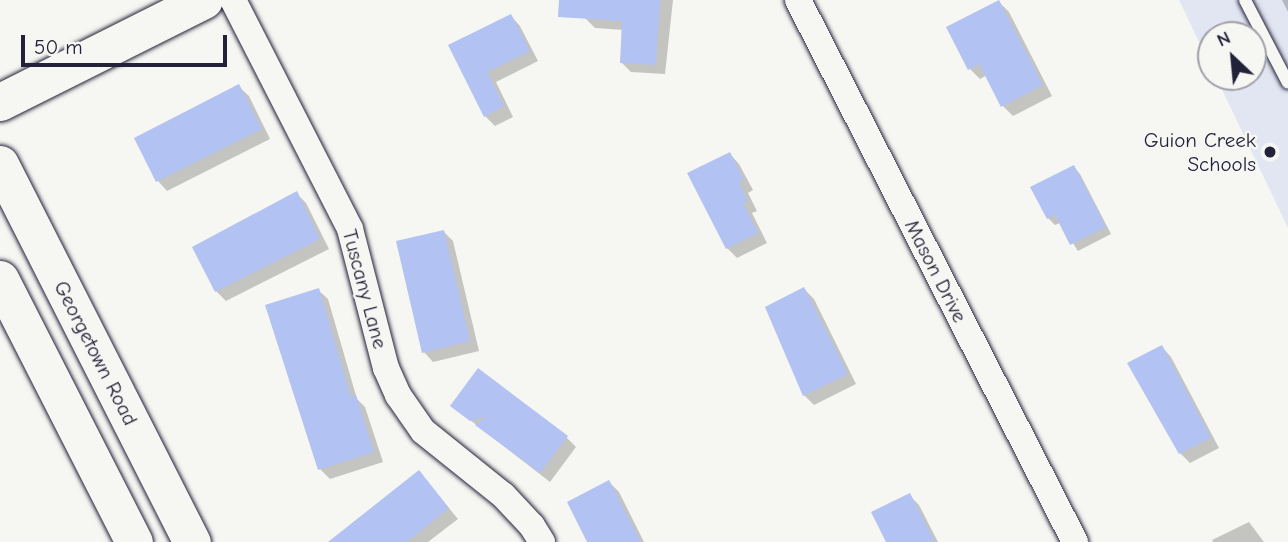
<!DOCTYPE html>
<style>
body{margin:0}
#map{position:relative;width:1288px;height:542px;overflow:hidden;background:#f6f6f2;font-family:"Comic Neue",sans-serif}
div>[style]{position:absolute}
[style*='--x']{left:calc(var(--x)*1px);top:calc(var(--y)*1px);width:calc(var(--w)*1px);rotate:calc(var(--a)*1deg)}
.built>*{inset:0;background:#e2e6f2}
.shadow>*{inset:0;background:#0003}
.building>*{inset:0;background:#b2c2f2}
.roads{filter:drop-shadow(0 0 2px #22223b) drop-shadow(0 0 2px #22223b)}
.lane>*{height:12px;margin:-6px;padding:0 6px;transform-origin:6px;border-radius:6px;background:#f6f6f2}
.street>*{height:26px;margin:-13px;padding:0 13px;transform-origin:13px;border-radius:13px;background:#f6f6f2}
.secondary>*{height:37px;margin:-18.5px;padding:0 18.5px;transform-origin:18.5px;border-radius:18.5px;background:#f6f6f2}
.dots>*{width:19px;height:19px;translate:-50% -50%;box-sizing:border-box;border:4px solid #f6f6f2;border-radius:50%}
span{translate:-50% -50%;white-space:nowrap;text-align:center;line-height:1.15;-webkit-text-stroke:5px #f6f6f2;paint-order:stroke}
.poi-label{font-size:21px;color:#22223b}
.right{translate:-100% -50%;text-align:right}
.street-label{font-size:21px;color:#22223b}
.north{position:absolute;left:1197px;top:21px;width:70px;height:70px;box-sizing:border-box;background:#f6f6f2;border:2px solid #a1a1a9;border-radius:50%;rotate:334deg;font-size:19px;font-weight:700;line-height:28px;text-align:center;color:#22223b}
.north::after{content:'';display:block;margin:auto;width:24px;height:32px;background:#22223b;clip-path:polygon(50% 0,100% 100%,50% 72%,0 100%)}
.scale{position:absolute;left:21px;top:35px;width:206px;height:32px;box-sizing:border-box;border:4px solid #22223b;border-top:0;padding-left:9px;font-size:21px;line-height:24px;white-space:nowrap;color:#22223b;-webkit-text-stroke:5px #f6f6f2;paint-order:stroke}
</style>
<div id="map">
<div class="built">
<i style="clip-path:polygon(1179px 0,1288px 0,1288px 228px,1216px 77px,1253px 77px,1253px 35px,1211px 35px,1211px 67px)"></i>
</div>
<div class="shadow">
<i style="clip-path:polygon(586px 0,673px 0,665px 74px,631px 72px,621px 62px,624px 30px,595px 28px,585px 18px)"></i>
<i style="clip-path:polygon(1282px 0,1288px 0,1288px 12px)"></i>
<i style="clip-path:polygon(999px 2px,1009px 12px,1052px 96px,1013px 116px,1003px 106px,987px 75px,980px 79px,970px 69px)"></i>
<i style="clip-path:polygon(511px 16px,520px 26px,538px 61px,496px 82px,513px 117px,495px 126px,485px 116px,450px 46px)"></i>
<i style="clip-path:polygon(239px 87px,249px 96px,270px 139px,167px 191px,158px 181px)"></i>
<i style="clip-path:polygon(730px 154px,739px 164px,753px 190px,748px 193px,757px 211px,752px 213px,767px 243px,737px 258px,727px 248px,690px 174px)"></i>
<i style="clip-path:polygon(1074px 167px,1080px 174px,1111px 234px,1078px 251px,1060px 223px,1055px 225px,1048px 218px)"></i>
<i style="clip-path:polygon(296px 193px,306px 203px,329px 249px,226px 301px,216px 291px)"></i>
<i style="clip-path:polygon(443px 231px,453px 241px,479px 351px,433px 362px,424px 352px)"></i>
<i style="clip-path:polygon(804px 289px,814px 299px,856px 384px,814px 405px,804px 395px)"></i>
<i style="clip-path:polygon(318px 290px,328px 299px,357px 399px,365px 407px,383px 462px,330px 479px,320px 469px)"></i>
<i style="clip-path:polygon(1162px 347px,1171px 357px,1219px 448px,1190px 463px,1180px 453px)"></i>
<i style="clip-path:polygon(452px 406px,566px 437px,576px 447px,550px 482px)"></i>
<i style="clip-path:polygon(419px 472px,458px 519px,428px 542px,334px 542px)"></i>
<i style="clip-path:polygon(609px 482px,619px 492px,644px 542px,589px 542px)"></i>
<i style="clip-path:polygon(909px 495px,919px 505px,938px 542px,888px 542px)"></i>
<i style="clip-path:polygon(1249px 522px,1264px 542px,1213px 542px,1212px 540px)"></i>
</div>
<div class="building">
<i style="clip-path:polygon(559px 0,660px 0,656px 65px,620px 63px,622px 21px,558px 17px)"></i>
<i style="clip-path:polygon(999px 0,1043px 85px,1001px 107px,979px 64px,968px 70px,946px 27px)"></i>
<i style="clip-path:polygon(511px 14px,530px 51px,487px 72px,504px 106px,484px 117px,448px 45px)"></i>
<i style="clip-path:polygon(239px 84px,262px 129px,156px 182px,134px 138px)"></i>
<i style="clip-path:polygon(730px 152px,744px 180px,739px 183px,748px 201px,743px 203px,758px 233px,726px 249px,687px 173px)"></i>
<i style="clip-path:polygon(1074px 165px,1106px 227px,1070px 245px,1055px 215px,1047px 219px,1030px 187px)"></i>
<i style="clip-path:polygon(297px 191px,320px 239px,215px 292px,192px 247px)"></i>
<i style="clip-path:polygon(444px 230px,470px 341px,422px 353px,396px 241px)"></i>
<i style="clip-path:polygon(804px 287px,848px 374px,803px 396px,765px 307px)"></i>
<i style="clip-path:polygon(319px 288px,351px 397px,356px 395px,374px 452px,318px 470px,265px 305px)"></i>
<i style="clip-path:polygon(1162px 345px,1211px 438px,1179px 454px,1127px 363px)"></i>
<i style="clip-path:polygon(478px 368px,568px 436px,540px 473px,475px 425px,487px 416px,470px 421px,450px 406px)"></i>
<i style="clip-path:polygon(419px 470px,449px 508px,407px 542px,328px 542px)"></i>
<i style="clip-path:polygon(609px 480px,641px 542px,587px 542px,567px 502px)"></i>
<i style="clip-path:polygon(910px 493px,935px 542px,886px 542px,871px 512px)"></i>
</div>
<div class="roads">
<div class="lane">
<i style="--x:1245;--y:0;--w:93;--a:62.6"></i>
</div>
<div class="street">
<i style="--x:233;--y:0;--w:257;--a:62.9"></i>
<i style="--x:350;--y:229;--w:144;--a:75.5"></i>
<i style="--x:386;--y:368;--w:30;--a:66"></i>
<i style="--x:398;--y:395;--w:44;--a:55.2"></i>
<i style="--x:423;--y:431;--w:102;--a:38.7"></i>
<i style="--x:503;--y:495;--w:42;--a:46.9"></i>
<i style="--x:532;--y:526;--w:19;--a:58"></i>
<i style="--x:798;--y:0;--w:609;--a:62.93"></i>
</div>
<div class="secondary">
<i style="--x:0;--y:102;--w:228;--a:-26.6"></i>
<i style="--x:0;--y:164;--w:424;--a:63.1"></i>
<i style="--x:0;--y:279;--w:295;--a:63"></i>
</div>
</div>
<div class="dots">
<i style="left:1270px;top:152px;background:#22223b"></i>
</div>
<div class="poi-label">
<span class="right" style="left:1256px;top:152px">Guion Creek<br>Schools</span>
</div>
<div class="street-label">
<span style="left:936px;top:271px;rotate:63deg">Mason Drive</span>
<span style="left:365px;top:289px;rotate:75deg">Tuscany Lane</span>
<span style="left:96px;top:353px;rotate:63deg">Georgetown Road</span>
</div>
<div class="north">N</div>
<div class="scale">50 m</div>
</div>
